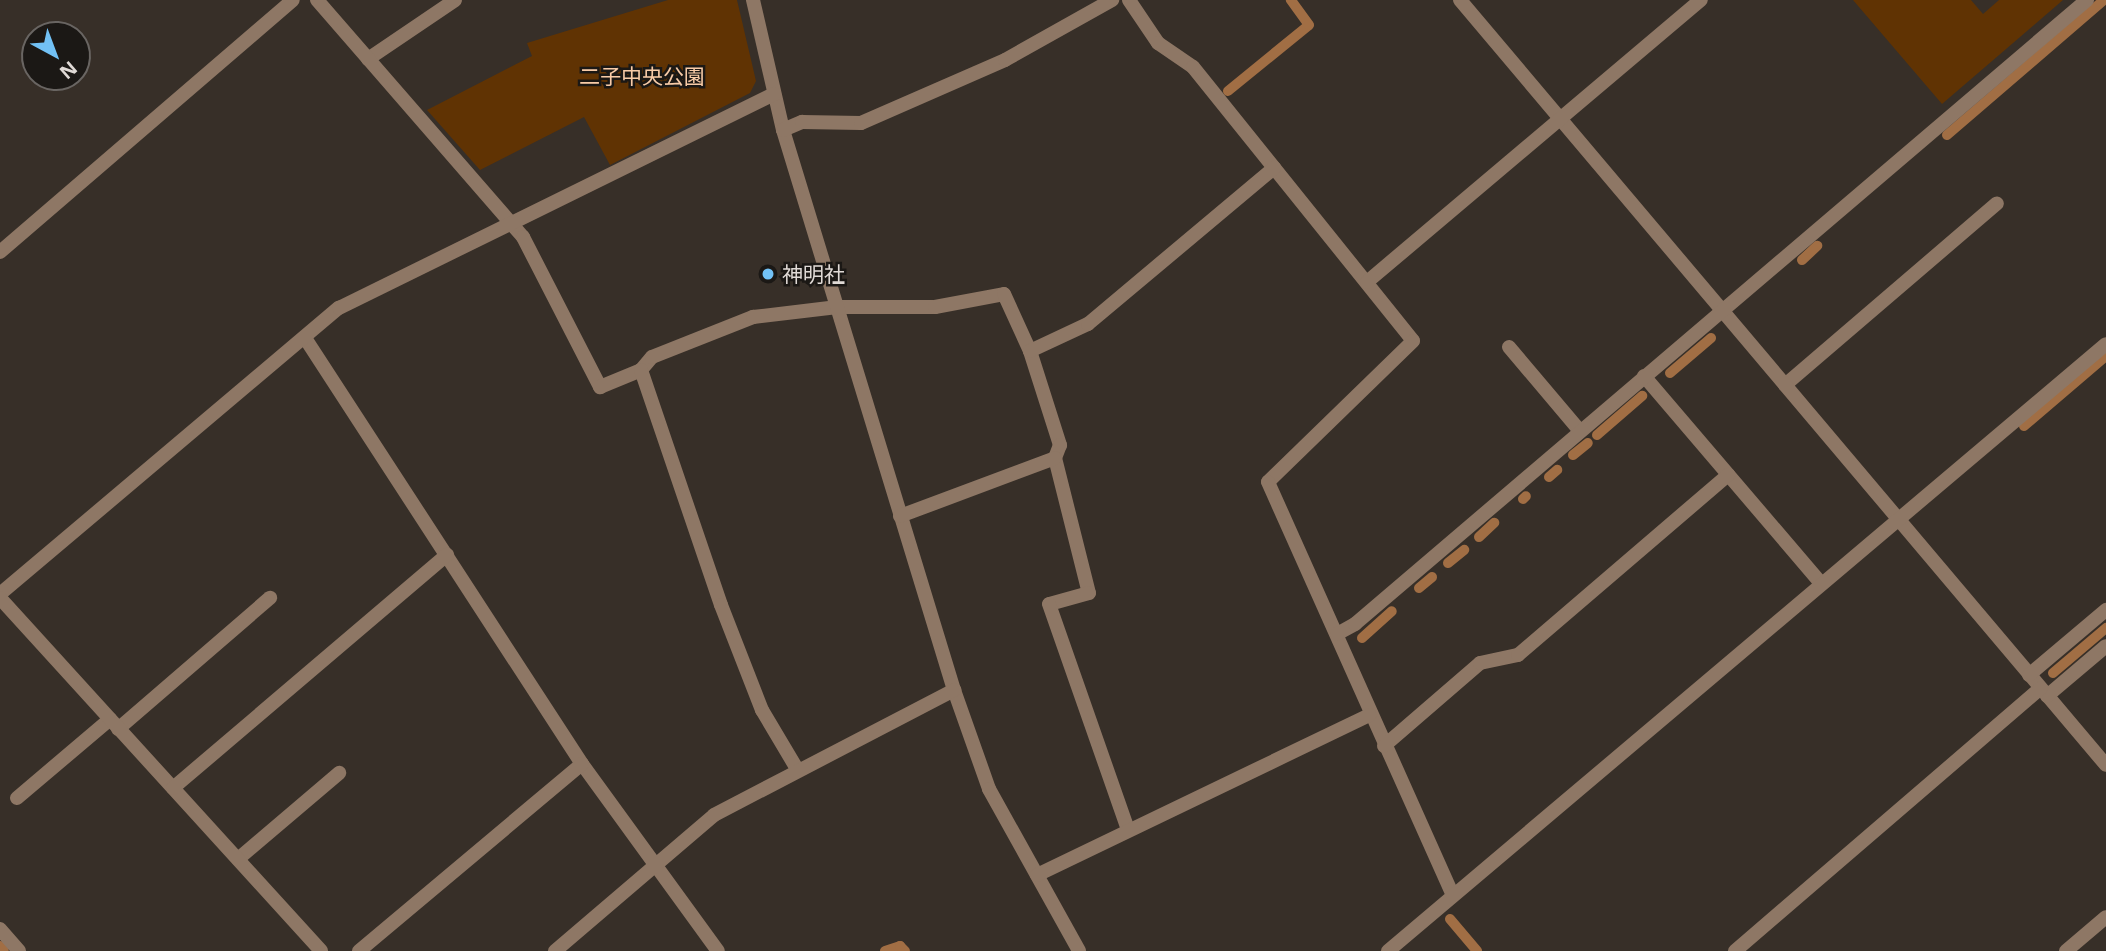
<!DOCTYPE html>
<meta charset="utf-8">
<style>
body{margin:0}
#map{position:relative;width:2106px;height:951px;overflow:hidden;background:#372f28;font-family:"Open Sans","Noto Sans JP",sans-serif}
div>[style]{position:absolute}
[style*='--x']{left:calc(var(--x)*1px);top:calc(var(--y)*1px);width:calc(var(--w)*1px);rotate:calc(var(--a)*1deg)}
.green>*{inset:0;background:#603303}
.stream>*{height:10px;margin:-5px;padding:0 5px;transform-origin:5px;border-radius:5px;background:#a16e44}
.service>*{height:14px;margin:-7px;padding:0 7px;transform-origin:7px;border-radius:7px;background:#8e7765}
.minor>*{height:14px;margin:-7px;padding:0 7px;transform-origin:7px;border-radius:7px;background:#8e7765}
.dots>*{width:19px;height:19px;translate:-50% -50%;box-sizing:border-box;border:4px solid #1b1815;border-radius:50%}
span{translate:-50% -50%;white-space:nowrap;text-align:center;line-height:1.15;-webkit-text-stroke:5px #1b1815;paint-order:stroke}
.park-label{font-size:21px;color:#f8cba7}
.poi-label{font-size:21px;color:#dfd9d5}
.left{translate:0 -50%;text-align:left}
.north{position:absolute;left:21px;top:21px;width:70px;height:70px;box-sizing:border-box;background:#1b1815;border:2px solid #696562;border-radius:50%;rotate:139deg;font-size:19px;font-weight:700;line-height:28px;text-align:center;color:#dfd9d5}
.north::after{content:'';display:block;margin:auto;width:24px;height:32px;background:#72c1f5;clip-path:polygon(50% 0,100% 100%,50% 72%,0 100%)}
</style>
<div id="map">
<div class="green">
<i style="clip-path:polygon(668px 0,737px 0,756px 81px,750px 93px,610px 165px,584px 117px,480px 170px,427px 110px,532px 56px,527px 43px)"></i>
<i style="clip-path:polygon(1853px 0,1971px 0,1983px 14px,1999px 0,2063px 0,1942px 104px)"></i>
</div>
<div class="stream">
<i style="--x:1228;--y:91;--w:104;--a:-39.2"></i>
<i style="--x:1309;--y:25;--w:31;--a:-126"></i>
<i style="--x:1947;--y:135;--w:207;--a:-40.7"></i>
<i style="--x:1802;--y:260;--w:21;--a:-43"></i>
<i style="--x:1670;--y:373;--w:54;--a:-40.5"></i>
<i style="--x:2024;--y:426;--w:108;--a:-40.5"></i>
<i style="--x:1597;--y:435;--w:60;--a:-40.9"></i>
<i style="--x:1573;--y:455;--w:19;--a:-39"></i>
<i style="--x:1549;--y:477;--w:11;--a:-41"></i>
<i style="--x:1523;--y:499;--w:4;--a:-45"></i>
<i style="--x:1479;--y:537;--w:21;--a:-43"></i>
<i style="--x:1448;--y:563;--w:21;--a:-39"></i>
<i style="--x:1419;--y:588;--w:17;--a:-40"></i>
<i style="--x:1362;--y:638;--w:40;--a:-42"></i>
<i style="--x:2053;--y:673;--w:70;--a:-40.3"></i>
<i style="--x:1450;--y:919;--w:42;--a:49.8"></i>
<i style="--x:0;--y:946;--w:6;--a:51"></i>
<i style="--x:885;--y:951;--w:16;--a:-18"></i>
<i style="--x:900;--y:946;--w:7;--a:45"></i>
</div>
<div class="service">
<i style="--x:368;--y:59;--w:105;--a:-34.1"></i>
<i style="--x:1509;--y:347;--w:110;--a:49.8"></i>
<i style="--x:1785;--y:385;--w:279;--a:-40.6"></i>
<i style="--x:118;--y:729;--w:201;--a:-40.8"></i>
<i style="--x:17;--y:798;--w:122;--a:-40.3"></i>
<i style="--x:238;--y:859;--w:133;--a:-40.4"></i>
</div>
<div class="minor">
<i style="--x:317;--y:0;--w:314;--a:49"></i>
<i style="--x:523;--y:237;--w:169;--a:62.8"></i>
<i style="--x:600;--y:387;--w:44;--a:-22.5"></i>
<i style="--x:641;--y:370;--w:17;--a:-50"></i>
<i style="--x:652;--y:357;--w:109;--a:-21.6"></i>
<i style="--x:753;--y:317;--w:85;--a:-6.8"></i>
<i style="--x:837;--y:307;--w:98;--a:0"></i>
<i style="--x:935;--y:307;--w:70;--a:-10.7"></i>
<i style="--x:1004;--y:294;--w:63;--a:65.5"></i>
<i style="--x:1030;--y:351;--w:99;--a:72.3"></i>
<i style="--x:1060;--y:445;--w:14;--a:111"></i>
<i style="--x:1055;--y:458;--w:139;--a:75.9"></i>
<i style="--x:1089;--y:593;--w:41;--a:164.6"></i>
<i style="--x:1049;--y:604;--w:239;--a:70.7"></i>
<i style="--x:753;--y:0;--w:133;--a:77"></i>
<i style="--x:783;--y:130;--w:586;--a:73.02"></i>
<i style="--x:954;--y:690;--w:105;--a:70.5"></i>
<i style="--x:989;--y:789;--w:185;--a:60.9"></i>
<i style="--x:1129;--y:0;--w:52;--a:56"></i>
<i style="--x:1158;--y:43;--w:42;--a:34.4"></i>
<i style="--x:1193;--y:67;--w:351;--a:51.2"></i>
<i style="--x:1413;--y:341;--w:202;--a:135.8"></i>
<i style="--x:1268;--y:482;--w:453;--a:65.9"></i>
<i style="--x:1460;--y:0;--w:1001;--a:49.82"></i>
<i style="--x:783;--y:130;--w:21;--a:-23"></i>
<i style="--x:802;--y:122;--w:59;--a:1"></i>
<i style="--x:861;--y:123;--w:157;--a:-23.6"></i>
<i style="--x:1005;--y:60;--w:123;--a:-29.3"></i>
<i style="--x:0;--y:252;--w:386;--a:-40.7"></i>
<i style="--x:1367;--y:282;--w:437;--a:-40.2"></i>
<i style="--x:305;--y:338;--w:508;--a:56.97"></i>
<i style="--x:582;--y:764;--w:231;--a:54"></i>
<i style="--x:1030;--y:351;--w:64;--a:-25"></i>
<i style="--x:1088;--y:324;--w:243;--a:-40"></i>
<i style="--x:641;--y:370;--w:248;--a:71.2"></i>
<i style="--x:721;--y:605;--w:113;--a:68.7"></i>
<i style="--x:762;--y:710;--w:69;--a:59.3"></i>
<i style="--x:1644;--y:376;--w:272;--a:49.5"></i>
<i style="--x:900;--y:516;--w:165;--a:-20.5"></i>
<i style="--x:0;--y:594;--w:444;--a:-40.2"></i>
<i style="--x:339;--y:308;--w:485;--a:-26.2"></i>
<i style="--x:0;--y:598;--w:477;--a:47.7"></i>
<i style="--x:1337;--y:634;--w:21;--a:-29"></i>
<i style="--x:1355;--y:624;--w:962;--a:-40.45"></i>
<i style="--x:2029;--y:675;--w:101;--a:-40.2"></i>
<i style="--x:2047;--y:696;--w:77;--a:-40.3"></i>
<i style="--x:1384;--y:746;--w:127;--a:-40.8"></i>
<i style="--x:1480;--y:663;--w:39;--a:-12"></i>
<i style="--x:1518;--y:655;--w:277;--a:-40.6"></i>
<i style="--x:173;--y:788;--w:360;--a:-40.4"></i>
<i style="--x:1037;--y:875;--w:369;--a:-25.7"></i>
<i style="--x:0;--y:929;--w:29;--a:49"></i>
<i style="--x:359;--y:951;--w:291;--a:-40"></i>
<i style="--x:555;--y:951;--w:209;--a:-40.5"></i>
<i style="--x:714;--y:815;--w:271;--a:-27.5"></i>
<i style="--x:1388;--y:951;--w:940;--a:-40.21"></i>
<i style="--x:1735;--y:951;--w:403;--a:-40.7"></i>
<i style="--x:2066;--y:951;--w:52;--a:-40.4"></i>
</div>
<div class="dots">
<i style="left:768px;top:274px;background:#72c1f5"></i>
</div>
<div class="park-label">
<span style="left:642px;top:76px">二子中央公園</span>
</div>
<div class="poi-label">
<span class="left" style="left:782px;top:274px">神明社</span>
</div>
<div class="north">N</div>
</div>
